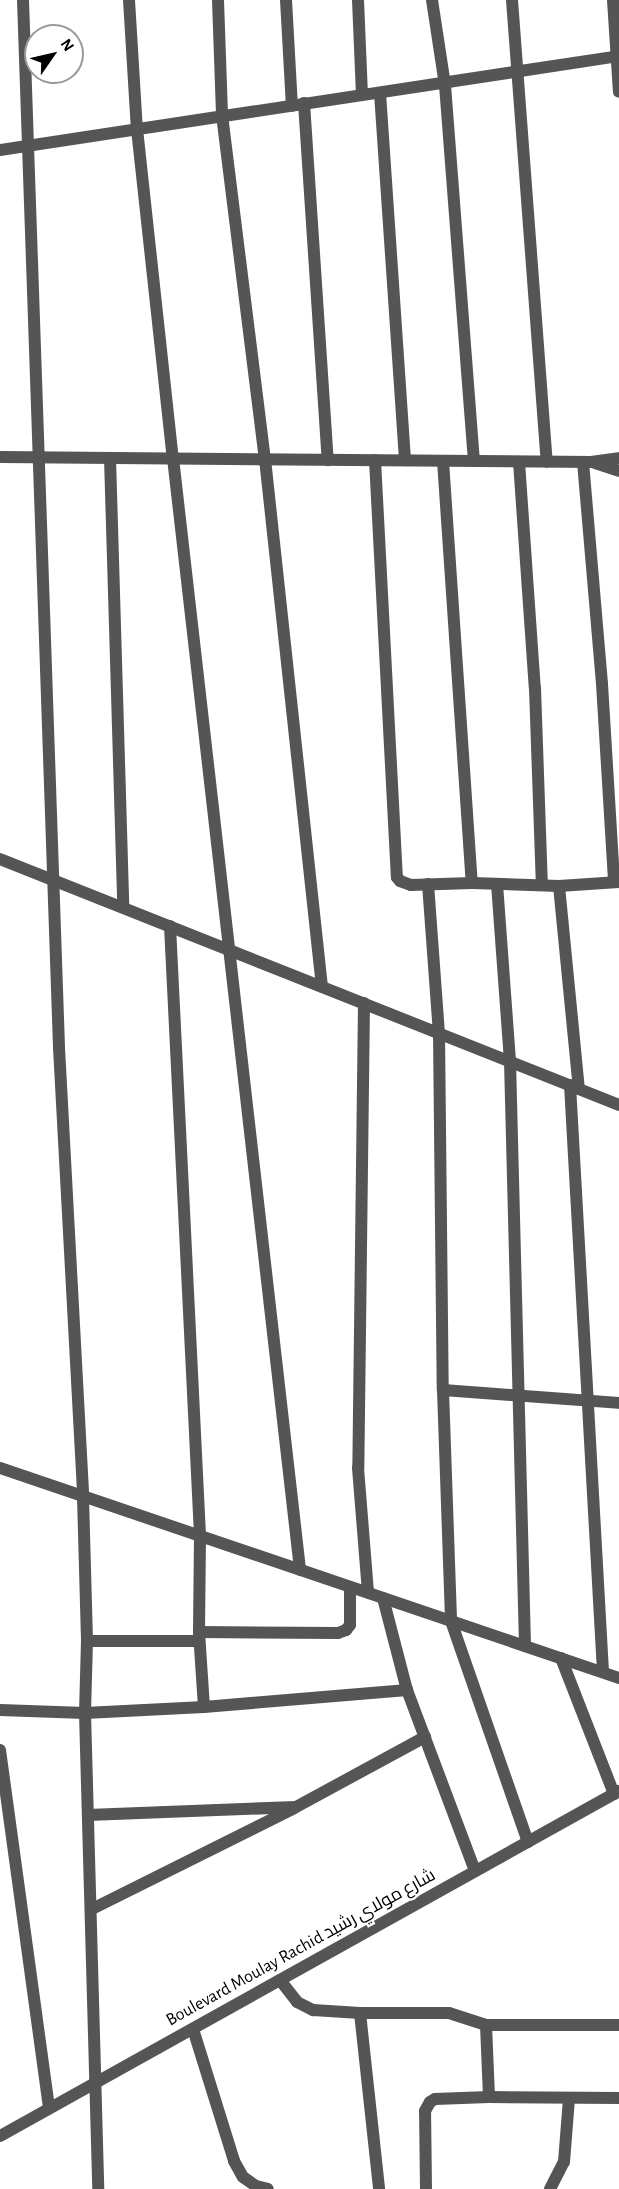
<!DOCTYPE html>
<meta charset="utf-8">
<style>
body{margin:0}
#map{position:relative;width:619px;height:2189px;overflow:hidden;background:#fff;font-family:"Alegreya Sans",Cairo,sans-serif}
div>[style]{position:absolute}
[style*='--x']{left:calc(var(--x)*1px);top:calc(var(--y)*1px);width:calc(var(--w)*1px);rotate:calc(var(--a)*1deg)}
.minor>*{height:12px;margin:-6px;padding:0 6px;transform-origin:6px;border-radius:6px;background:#555}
.tertiary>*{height:12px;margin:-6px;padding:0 6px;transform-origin:6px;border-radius:6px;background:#555}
span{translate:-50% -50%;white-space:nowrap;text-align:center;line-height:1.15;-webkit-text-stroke:4.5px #fff;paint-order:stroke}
.street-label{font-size:18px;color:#000}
.north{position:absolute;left:24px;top:24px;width:60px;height:60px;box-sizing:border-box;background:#fff;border:2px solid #999;border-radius:50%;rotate:56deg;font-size:16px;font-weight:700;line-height:24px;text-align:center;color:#000}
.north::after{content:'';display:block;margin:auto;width:21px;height:27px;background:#000;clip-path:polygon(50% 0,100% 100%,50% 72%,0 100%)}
</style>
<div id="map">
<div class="minor">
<i style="--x:23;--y:0;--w:1049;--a:88.03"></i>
<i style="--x:59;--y:1048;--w:450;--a:86.9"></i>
<i style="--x:83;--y:1497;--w:144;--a:88.4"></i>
<i style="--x:87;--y:1641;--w:72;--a:91.6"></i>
<i style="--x:85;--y:1713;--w:476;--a:88.4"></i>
<i style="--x:129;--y:0;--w:129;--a:86.5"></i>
<i style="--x:137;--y:129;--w:331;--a:83.8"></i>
<i style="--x:173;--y:458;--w:1119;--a:83.48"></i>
<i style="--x:218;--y:0;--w:115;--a:88"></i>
<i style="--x:222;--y:115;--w:347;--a:82.9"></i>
<i style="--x:265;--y:459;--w:531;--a:83.84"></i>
<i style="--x:286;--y:0;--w:106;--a:86.8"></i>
<i style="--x:358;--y:0;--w:94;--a:87.6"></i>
<i style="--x:432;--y:0;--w:86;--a:81.3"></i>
<i style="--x:445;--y:85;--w:377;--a:85.6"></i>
<i style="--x:512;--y:0;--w:463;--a:85.7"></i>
<i style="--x:380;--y:93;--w:368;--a:86.1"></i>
<i style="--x:304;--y:103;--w:358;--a:86.2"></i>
<i style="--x:0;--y:150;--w:626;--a:-8.63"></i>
<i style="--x:110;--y:458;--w:449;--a:88.3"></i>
<i style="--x:375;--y:460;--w:418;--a:87"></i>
<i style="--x:397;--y:877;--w:5;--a:53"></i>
<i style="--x:400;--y:881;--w:12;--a:20"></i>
<i style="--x:411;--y:885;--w:61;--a:-1.9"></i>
<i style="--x:472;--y:883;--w:87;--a:2"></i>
<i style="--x:559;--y:886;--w:60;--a:-3.8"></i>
<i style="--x:443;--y:461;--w:423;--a:86.1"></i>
<i style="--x:519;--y:462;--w:227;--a:86"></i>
<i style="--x:535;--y:688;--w:196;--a:88"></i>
<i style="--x:583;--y:462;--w:223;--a:85.1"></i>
<i style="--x:602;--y:684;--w:198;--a:86.5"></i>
<i style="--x:0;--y:859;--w:666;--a:21.67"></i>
<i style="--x:428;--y:884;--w:149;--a:85.8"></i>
<i style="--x:439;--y:1033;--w:357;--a:89.4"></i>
<i style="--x:443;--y:1390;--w:231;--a:88"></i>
<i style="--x:451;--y:1621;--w:234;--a:70.8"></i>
<i style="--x:497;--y:884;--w:177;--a:85.8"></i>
<i style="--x:510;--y:1061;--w:585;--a:88.53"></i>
<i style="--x:559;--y:886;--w:204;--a:84.4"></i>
<i style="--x:170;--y:926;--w:611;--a:87.18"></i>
<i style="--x:200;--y:1536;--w:96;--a:90.6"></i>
<i style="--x:199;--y:1632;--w:75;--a:86.2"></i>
<i style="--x:364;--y:1003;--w:465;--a:90.7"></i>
<i style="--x:358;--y:1468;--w:125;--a:85.4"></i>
<i style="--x:570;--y:1085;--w:588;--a:86.78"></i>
<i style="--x:443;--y:1390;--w:176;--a:4.2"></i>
<i style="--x:0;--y:1468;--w:654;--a:18.74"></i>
<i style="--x:383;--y:1598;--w:95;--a:75.4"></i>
<i style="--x:407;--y:1690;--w:193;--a:69.4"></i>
<i style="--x:199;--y:1632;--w:139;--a:0.4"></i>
<i style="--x:338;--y:1633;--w:9;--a:-21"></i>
<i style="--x:346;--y:1630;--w:6;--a:-51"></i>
<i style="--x:350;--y:1625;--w:38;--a:-90"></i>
<i style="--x:87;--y:1641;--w:112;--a:0"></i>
<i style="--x:561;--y:1658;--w:146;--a:68.7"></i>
<i style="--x:0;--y:1710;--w:85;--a:2"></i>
<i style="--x:85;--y:1713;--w:119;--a:-2.9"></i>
<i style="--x:204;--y:1707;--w:204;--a:-4.8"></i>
<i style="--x:0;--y:1750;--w:361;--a:82.2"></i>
<i style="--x:88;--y:1815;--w:208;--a:-2.2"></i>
<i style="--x:296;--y:1807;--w:147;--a:-28.5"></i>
<i style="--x:92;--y:1909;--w:225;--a:-26.5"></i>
<i style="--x:280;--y:1980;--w:28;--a:52"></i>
<i style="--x:297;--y:2002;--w:18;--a:27"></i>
<i style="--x:313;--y:2010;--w:47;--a:3.7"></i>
<i style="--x:360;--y:2013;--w:89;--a:0"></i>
<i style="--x:449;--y:2013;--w:39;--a:18"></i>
<i style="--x:486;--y:2025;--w:133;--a:0"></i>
<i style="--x:360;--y:2013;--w:177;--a:83.8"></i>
<i style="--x:486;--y:2025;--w:72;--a:87.6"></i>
<i style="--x:193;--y:2029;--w:138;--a:72.7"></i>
<i style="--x:234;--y:2161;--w:18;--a:61"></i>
<i style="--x:243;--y:2177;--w:16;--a:35"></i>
<i style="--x:256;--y:2186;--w:12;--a:14"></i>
<i style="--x:426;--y:2189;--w:78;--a:-90.7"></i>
<i style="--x:425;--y:2111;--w:10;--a:-61"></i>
<i style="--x:430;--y:2102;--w:6;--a:-31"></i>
<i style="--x:435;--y:2099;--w:54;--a:-2.1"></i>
<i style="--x:489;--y:2097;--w:130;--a:0.4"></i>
<i style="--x:550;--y:2189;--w:30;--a:-63"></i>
<i style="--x:564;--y:2162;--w:64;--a:-85.5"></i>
</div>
<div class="tertiary">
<i style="--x:613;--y:0;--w:92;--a:86.3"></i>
<i style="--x:0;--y:457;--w:591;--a:0.48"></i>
<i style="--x:591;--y:462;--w:28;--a:-8"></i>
<i style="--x:595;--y:463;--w:25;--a:18"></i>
<i style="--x:0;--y:2136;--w:709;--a:-29.13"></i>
</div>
<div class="street-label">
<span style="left:301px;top:1948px;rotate:-29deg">Boulevard Moulay Rachid شارع مولاي رشيد</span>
</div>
<div class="north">N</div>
</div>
